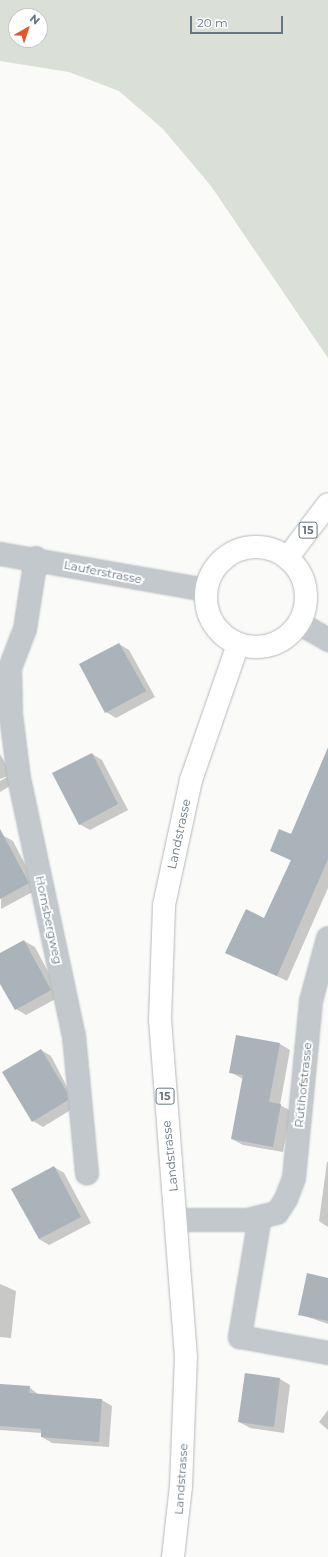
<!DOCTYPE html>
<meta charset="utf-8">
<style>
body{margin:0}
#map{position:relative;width:328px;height:1557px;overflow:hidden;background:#fafaf8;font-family:Montserrat,sans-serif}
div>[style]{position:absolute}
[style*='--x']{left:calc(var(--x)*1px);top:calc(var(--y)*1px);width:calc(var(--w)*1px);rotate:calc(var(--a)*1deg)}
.green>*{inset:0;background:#dadfd7}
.shadow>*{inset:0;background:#0003}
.building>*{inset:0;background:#aab3b9}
.roads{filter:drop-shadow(0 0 1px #b5babe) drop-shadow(0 0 1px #b5babe)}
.minor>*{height:22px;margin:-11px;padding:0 11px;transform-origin:11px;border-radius:11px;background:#c3c8cc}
.tertiary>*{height:22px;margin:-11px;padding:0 11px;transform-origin:11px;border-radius:11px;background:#c3c8cc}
.primary>*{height:22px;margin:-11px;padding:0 11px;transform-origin:11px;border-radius:11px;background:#fff}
.primary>.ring{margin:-11px;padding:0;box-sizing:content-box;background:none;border:22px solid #fff;border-radius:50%}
span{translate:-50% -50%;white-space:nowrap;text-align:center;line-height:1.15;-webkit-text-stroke:4px #fff;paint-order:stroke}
.shield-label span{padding:1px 3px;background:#fff;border:1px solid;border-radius:3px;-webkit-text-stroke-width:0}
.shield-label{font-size:11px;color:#657683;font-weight:700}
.street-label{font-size:12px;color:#657683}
.north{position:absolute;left:8px;top:8px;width:40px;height:40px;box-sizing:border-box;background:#fff;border:1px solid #c1c8cd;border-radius:50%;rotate:39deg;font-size:11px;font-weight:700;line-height:16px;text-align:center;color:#657683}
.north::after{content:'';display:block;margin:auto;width:14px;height:18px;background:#e4572e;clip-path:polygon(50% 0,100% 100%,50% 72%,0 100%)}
.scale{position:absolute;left:190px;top:16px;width:93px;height:18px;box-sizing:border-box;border:2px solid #657683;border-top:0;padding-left:5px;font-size:12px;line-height:14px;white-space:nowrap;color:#657683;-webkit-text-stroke:3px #fff;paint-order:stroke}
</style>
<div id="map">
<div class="green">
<i style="clip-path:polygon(evenodd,0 0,328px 0,328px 358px,211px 186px,163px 129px,119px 91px,69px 72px,0 61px,0 0,16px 16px,40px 16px,40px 40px,16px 40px,16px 16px)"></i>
</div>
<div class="shadow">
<i style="clip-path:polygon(119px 644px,129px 650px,155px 697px,116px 718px,106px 712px)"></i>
<i style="clip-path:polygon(328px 747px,328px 888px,287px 981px,227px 953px,264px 919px,292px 861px,271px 851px,292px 835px)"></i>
<i style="clip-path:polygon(0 754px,16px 782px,0 792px,0 781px,11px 775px,0 779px)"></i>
<i style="clip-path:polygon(92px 754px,102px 760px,128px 810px,90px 830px,79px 824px)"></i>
<i style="clip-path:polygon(2px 835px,13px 841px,38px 889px,1px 909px)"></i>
<i style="clip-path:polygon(24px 941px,35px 947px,61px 996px,26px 1015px,16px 1009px,0 982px,0 955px)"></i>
<i style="clip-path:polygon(237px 1036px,280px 1044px,290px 1050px,280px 1105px,291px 1111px,283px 1152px,243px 1145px,232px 1139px,243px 1079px,230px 1072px)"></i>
<i style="clip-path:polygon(41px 1050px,51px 1056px,77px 1106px,43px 1127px,33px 1121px)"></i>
<i style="clip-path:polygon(327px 1162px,328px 1162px,328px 1227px,319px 1221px)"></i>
<i style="clip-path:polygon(54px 1167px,64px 1173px,91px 1223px,49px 1245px,39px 1239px)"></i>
<i style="clip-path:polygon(328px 1279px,328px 1324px,299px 1314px)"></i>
<i style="clip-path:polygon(0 1284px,16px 1291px,11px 1338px,0 1337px)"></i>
<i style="clip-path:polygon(245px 1374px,280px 1379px,290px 1385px,284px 1433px,250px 1428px,239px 1422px)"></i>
<i style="clip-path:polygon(0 1385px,29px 1387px,39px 1395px,102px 1400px,112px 1406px,109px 1447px,52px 1443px,42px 1437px,42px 1433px,0 1430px)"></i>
<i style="clip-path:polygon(328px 1410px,328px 1430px,319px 1422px)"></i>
</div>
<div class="building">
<i style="clip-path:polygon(119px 643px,146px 691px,105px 713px,79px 664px)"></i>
<i style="clip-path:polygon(328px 748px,328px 859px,277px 976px,225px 953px,246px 909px,264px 918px,291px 860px,270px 851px,279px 829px,291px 834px)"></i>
<i style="clip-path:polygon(92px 753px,118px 804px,79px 825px,52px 773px)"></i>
<i style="clip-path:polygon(0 829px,29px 883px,0 899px)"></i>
<i style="clip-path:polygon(24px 940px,51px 990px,15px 1010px,0 984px,0 953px)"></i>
<i style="clip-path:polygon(236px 1035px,280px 1043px,269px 1102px,281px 1104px,273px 1147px,231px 1139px,243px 1075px,229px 1073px)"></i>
<i style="clip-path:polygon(41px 1049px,67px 1092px,68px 1100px,32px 1122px,2px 1072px)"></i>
<i style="clip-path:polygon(54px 1166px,81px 1217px,39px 1239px,11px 1189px)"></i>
<i style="clip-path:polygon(307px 1273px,328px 1278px,328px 1321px,298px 1315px)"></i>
<i style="clip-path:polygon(245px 1373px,280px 1378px,274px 1427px,238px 1422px)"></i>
<i style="clip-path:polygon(0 1384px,30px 1386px,29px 1393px,102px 1399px,99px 1442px,41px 1437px,41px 1429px,0 1426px)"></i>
</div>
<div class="roads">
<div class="minor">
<i style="--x:36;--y:558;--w:72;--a:98.8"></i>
<i style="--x:25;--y:629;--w:42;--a:111"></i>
<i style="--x:10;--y:668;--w:47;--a:88.8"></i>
<i style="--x:11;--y:715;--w:64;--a:82.8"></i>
<i style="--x:19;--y:778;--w:264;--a:78"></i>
<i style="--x:74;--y:1036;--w:138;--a:84.6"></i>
<i style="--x:299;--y:623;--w:34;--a:30"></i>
<i style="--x:260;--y:1217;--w:122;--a:99.5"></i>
<i style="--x:240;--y:1337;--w:89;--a:10.3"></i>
<i style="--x:177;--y:1220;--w:71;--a:0"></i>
<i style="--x:248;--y:1220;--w:30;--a:-14"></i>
<i style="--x:277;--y:1213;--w:17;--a:-57"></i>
<i style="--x:286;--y:1199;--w:22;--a:-69"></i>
<i style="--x:294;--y:1178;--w:178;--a:-84.5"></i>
<i style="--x:311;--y:1001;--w:65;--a:-74.9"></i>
</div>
<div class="tertiary">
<i style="--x:0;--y:554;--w:209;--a:9.9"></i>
</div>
<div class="primary">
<i class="ring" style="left:206px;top:547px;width:78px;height:78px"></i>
<i style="--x:288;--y:557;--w:66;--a:-53"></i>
<i style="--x:173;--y:1557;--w:71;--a:-83.6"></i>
<i style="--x:181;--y:1486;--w:129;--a:-87.8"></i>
<i style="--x:186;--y:1357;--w:338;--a:-94.4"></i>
<i style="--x:160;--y:1020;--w:115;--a:-88"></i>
<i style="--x:164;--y:905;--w:128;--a:-77.8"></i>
<i style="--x:191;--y:780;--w:144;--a:-70.9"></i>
</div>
</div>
<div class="shield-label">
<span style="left:308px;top:530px">15</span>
<span style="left:165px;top:1096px">15</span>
</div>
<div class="street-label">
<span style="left:103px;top:572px;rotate:11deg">Lauferstrasse</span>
<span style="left:179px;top:834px;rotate:-78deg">Landstrasse</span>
<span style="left:49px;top:920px;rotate:78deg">Hornsbergweg</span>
<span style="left:303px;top:1085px;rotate:-84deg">Rütihofstrasse</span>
<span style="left:170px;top:1156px;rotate:-96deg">Landstrasse</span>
<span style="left:181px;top:1479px;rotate:-86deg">Landstrasse</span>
</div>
<div class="north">N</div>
<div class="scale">20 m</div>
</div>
